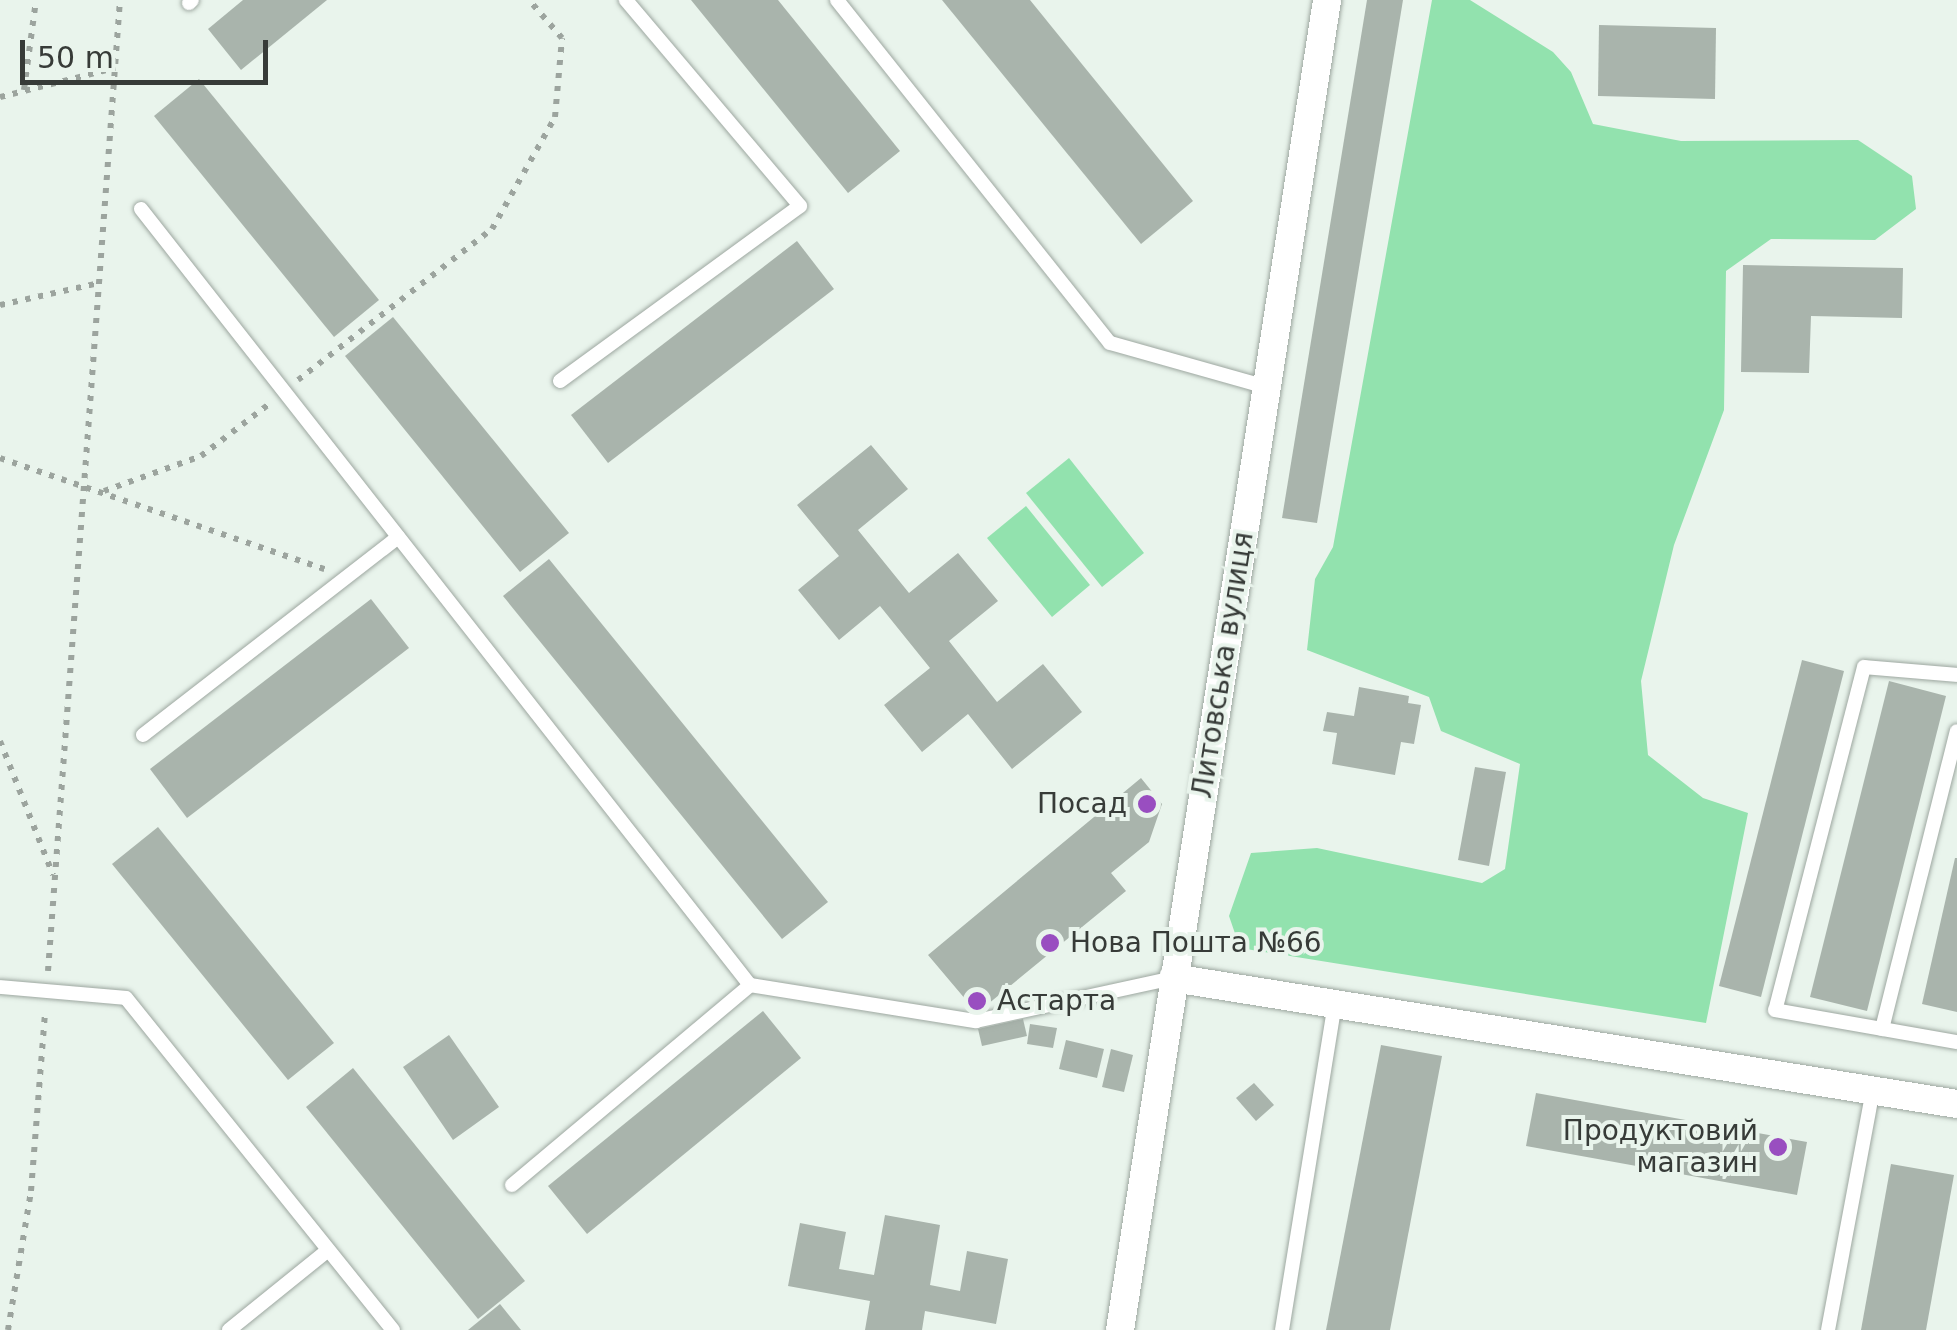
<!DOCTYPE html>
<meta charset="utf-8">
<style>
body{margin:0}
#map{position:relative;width:1957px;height:1330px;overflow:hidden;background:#e9f4ec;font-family:"DejaVu Sans",sans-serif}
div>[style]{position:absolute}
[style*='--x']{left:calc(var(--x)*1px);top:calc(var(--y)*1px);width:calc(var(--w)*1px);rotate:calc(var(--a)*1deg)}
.green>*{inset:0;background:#92e2ae}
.building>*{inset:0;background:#a9b4ac}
.path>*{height:6px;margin-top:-3px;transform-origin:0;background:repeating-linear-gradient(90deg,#9ca49e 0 5px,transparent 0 13px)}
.roads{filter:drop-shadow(0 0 2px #9da7a0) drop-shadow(0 0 2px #9da7a0)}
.lane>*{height:14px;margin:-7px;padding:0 7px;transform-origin:7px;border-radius:7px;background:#fff}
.street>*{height:28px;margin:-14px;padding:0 14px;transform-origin:14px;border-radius:14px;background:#fff}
.dots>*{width:28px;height:28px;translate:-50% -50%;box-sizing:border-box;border:5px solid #e9f4ec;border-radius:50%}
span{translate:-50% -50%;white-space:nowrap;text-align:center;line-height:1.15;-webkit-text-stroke:8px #e9f4ec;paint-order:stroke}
.street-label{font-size:28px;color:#373b38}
.poi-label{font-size:28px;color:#373b38}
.right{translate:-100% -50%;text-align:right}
.left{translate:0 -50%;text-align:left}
.scale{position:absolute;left:20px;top:40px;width:248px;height:45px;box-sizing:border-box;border:5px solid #373b38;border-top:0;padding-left:12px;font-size:30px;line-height:35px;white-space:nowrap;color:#373b38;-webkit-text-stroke:8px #e9f4ec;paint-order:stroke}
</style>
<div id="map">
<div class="green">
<i style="clip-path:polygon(1432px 0,1470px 0,1553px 52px,1571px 72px,1593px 124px,1681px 141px,1858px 140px,1912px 176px,1916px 209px,1875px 240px,1771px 239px,1726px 271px,1724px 410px,1674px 545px,1641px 681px,1648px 755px,1703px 798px,1748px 813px,1706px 1023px,1240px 948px,1229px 916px,1251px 853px,1317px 848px,1482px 883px,1505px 869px,1520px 764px,1441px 731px,1429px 697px,1307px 650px,1315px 579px,1333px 547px)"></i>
<i style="clip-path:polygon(1069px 458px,1144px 553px,1102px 587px,1026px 493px)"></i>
<i style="clip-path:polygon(1026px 506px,1090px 585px,1052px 617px,987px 538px)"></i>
</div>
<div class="building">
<i style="clip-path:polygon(243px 0,327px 0,241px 70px,208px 29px)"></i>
<i style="clip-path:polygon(691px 0,778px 0,900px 151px,848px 193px)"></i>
<i style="clip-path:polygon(942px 0,1030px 0,1193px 201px,1141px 244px)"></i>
<i style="clip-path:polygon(1367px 0,1403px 0,1317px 523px,1282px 518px)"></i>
<i style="clip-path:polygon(1599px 25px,1716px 28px,1715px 99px,1598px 96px)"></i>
<i style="clip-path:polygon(199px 79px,379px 300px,334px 337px,154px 116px)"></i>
<i style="clip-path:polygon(797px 241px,834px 289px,608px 463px,571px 415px)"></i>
<i style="clip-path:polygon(1743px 265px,1903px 268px,1902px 318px,1811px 316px,1809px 373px,1741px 372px)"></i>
<i style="clip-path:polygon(393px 317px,569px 533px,520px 572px,345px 356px)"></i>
<i style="clip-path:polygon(871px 445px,908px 489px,858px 530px,909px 593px,958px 553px,998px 601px,949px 641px,997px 702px,1043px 664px,1082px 712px,1012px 769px,968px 714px,922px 752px,884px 705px,930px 668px,880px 606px,839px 640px,798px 590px,839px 556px,797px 505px)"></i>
<i style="clip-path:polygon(549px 559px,828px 902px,782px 939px,503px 596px)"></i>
<i style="clip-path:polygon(371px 599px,409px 648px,187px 818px,150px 769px)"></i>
<i style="clip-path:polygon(1802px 660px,1844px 671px,1761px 997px,1719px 986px)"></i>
<i style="clip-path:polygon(1889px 681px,1946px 696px,1867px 1011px,1810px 997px)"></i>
<i style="clip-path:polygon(1359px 687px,1409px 696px,1408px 703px,1421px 705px,1414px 744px,1401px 742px,1395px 775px,1332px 764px,1337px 733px,1323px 731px,1327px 712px,1354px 716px)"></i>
<i style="clip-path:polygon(1475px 767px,1506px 772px,1489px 866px,1458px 860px)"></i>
<i style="clip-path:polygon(1141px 778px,1162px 804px,1149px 842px,1111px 873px,1126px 891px,977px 1013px,928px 955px)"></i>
<i style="clip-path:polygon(158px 827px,334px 1043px,288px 1080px,112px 864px)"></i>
<i style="clip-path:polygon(1955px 858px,1957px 858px,1957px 1012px,1922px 1004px)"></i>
<i style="clip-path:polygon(763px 1011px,801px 1058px,587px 1234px,548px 1186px)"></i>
<i style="clip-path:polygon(1023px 1019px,1027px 1036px,982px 1046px,978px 1029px)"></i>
<i style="clip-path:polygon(1030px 1024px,1057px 1028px,1053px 1048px,1027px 1044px)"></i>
<i style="clip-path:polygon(449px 1035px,499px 1107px,453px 1140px,403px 1067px)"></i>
<i style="clip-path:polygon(1066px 1040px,1104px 1049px,1097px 1078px,1059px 1069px)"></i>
<i style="clip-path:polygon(1381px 1045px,1442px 1056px,1390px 1330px,1326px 1330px)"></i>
<i style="clip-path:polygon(1111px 1049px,1133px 1055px,1124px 1092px,1102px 1087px)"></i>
<i style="clip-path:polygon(353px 1068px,525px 1281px,478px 1319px,306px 1107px)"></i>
<i style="clip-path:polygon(1254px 1083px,1274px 1105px,1256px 1121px,1236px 1098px)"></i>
<i style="clip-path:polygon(1536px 1093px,1807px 1142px,1797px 1195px,1526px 1146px)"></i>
<i style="clip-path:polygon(1891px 1164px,1954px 1175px,1926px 1330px,1861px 1330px)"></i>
<i style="clip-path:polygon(885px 1215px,940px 1225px,930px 1285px,960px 1291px,967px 1251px,1008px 1259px,996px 1324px,925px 1311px,922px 1330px,865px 1330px,870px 1301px,788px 1286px,800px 1223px,846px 1232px,839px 1269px,874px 1275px)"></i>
<i style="clip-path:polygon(500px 1304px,521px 1330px,468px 1330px)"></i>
</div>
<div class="path">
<i style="--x:24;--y:90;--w:91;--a:-82.4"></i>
<i style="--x:0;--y:97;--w:119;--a:-14.2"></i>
<i style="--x:0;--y:305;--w:101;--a:-12.5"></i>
<i style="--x:298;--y:380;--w:246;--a:-37.9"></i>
<i style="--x:492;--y:229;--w:129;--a:-60.6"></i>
<i style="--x:555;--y:117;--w:79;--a:-84.9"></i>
<i style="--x:562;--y:38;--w:50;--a:-131"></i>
<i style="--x:0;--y:458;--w:343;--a:18.9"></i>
<i style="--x:104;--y:491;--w:103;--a:-19.8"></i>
<i style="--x:201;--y:456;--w:86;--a:-37.4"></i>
<i style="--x:0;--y:741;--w:144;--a:68.4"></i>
<i style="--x:48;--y:971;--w:974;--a:-85.76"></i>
<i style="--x:8;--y:1330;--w:141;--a:-80.6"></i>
<i style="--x:31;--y:1191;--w:179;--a:-85.5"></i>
</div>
<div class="roads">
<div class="lane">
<i style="--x:837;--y:0;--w:438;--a:51.5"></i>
<i style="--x:1110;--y:343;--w:163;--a:15.7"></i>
<i style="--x:189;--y:3;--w:4;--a:-45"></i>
<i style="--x:141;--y:209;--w:986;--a:51.88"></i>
<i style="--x:560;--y:381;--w:297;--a:-36.1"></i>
<i style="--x:800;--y:206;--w:270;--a:-130.2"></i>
<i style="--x:1957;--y:675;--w:93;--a:-175.1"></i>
<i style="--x:1864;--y:667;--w:354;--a:104.5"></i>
<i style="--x:1775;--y:1010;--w:185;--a:10"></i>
<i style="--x:143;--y:735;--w:323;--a:-37.8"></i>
<i style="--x:0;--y:987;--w:126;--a:5"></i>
<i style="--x:126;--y:998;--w:426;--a:51.2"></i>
<i style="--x:1882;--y:1029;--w:307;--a:-75.9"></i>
<i style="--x:512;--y:1185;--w:311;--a:-40"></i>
<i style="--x:750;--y:985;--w:229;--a:9.1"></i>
<i style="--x:976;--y:1021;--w:202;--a:-12.3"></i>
<i style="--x:229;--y:1330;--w:127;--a:-38.9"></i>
<i style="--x:1282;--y:1330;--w:330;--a:-80.8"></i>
<i style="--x:1828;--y:1330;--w:244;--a:-79.4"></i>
</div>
<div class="street">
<i style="--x:1173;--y:978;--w:794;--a:9.13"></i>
<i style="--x:1120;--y:1330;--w:1346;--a:-81.15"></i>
</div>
</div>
<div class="dots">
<i style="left:1147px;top:804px;background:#994ec0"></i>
<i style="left:1050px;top:943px;background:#994ec0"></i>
<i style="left:977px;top:1001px;background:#994ec0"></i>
<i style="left:1778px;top:1147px;background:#994ec0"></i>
</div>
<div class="street-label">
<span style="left:1223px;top:665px;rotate:-81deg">Литовська вулиця</span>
</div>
<div class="poi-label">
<span class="right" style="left:1127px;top:804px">Посад</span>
<span class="left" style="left:1070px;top:943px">Нова Пошта №66</span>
<span class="left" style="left:997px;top:1001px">Астарта</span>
<span class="right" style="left:1758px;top:1147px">Продуктовий<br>магазин</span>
</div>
<div class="scale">50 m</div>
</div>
